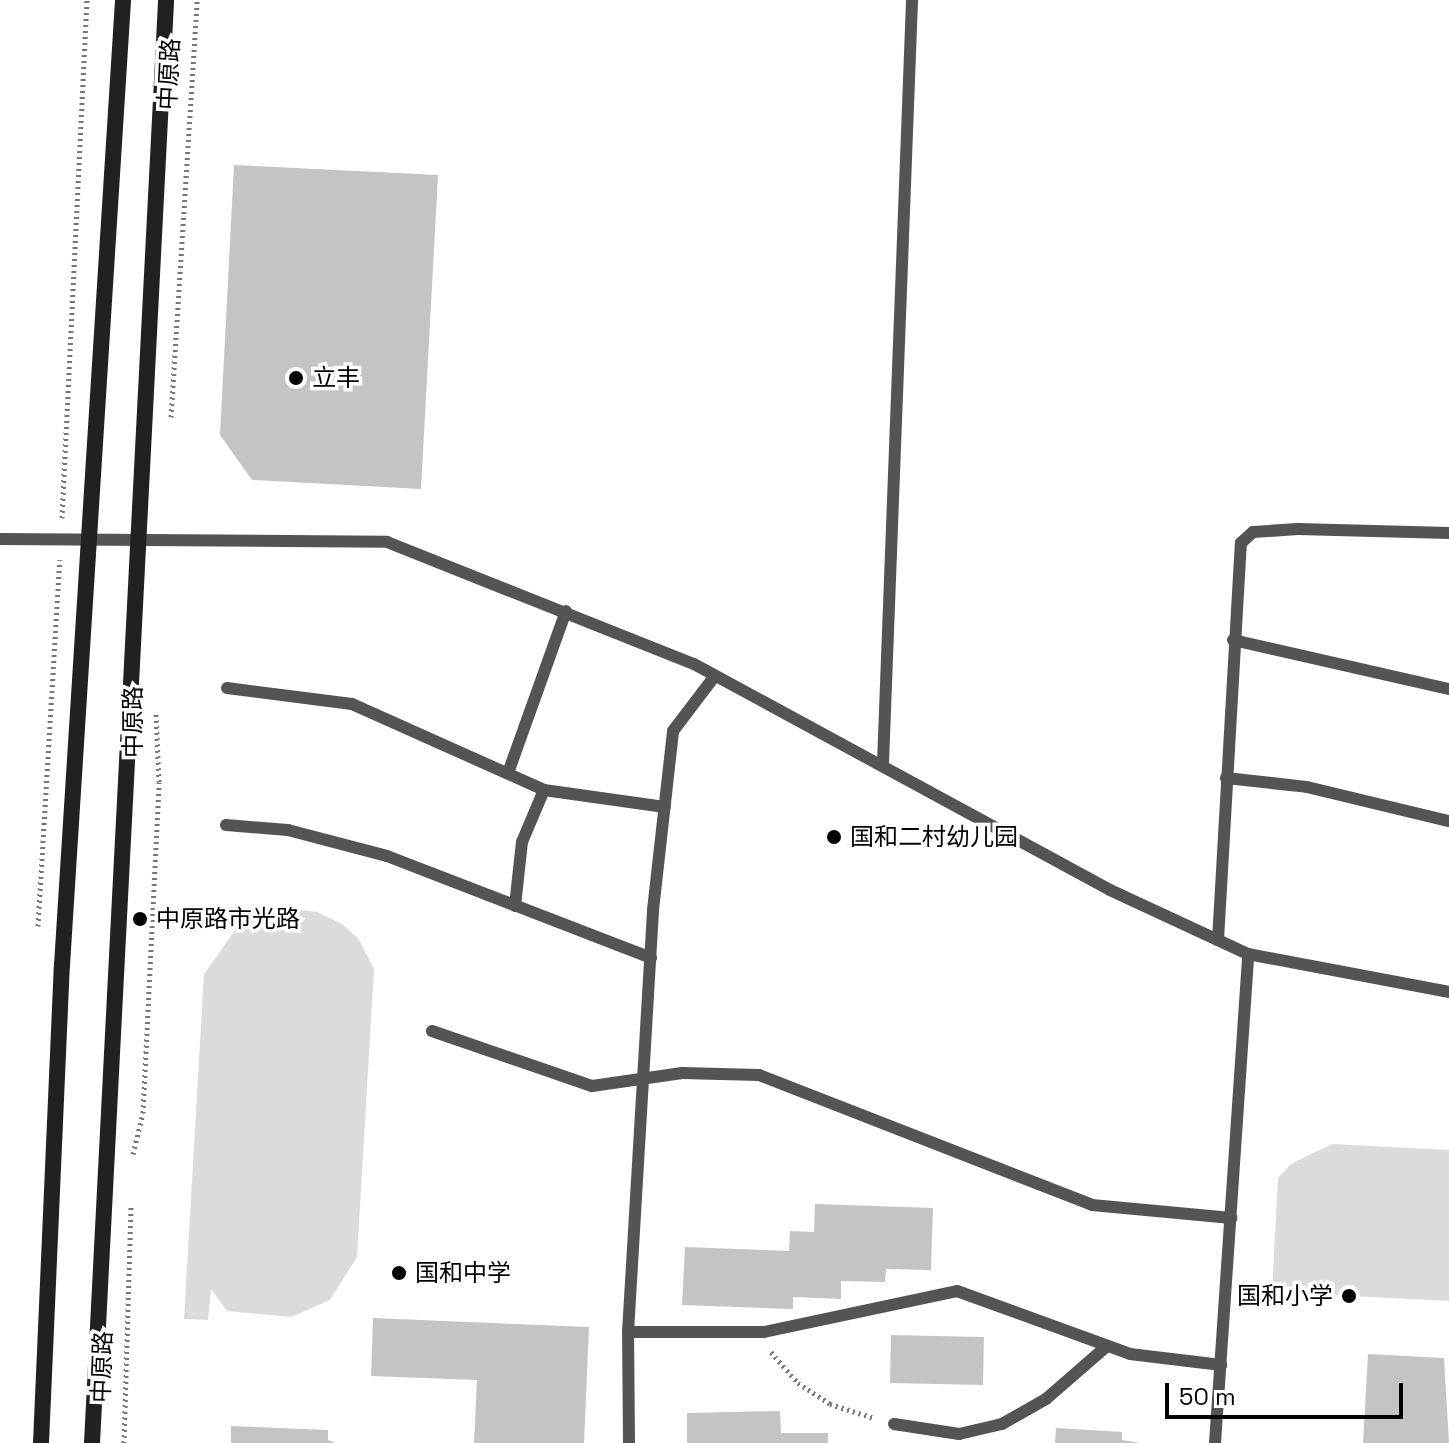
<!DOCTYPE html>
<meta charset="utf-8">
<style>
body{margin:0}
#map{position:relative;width:1449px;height:1443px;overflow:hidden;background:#fff;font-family:"Space Grotesk","Noto Sans SC",sans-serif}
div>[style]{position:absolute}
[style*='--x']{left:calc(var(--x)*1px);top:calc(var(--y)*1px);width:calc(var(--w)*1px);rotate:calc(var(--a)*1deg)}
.green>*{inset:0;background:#dbdbdb}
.building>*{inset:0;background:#c4c4c4}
.path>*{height:5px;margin-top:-2.5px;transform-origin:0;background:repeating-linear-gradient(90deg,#767676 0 2px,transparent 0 6px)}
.service>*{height:12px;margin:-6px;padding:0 6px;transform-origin:6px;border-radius:6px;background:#545454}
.secondary>*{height:16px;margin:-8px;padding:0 8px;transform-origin:8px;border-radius:8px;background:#212121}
.dots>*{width:22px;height:22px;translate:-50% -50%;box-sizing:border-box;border:4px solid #fff;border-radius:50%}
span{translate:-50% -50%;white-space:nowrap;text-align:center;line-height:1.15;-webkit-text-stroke:7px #fff;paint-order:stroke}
.street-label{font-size:24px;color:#000}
.poi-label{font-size:24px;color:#000}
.left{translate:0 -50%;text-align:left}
.right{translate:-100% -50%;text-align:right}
.scale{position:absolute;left:1165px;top:1383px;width:238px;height:36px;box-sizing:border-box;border:4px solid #000;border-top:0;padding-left:10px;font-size:24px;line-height:28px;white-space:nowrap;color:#000;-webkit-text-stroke:6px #fff;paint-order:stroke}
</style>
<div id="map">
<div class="green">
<i style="clip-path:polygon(277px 907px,317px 912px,342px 924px,358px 938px,374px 969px,357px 1257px,330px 1300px,291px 1317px,227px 1311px,211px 1289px,208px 1320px,184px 1319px,204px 974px,245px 916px)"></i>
<i style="clip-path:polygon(1332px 1144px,1449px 1150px,1449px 1301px,1272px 1292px,1278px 1178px,1291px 1164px)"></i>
</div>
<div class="building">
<i style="clip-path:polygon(234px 165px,438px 175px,421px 489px,252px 480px,220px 435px)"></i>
<i style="clip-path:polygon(815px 1204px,933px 1208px,931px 1270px,886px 1269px,885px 1282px,841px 1281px,841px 1299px,793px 1297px,793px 1309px,682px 1305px,685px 1247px,789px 1251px,790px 1231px,814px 1232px)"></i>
<i style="clip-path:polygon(373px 1318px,589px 1327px,584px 1443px,474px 1443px,477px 1380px,371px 1376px)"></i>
<i style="clip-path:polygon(891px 1335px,984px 1337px,983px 1385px,890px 1383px)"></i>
<i style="clip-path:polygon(1368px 1354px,1444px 1358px,1449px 1443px,1363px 1443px)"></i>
<i style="clip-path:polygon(780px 1411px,781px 1433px,828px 1433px,828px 1443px,687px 1443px,687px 1413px)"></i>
<i style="clip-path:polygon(231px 1426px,328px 1430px,328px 1440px,336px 1443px,231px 1443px)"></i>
<i style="clip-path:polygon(1056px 1428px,1122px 1432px,1122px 1440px,1140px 1443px,1055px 1443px)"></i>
</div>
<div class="path">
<i style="--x:171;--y:417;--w:418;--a:-86.4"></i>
<i style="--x:62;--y:518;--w:519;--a:-87.24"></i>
<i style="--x:38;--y:926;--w:367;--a:-86.6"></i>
<i style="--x:133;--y:1154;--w:42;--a:-76.3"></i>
<i style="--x:143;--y:1113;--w:331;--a:-87.2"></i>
<i style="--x:159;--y:782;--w:68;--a:-92.5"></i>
<i style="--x:771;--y:1352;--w:41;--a:48.9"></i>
<i style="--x:798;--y:1383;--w:38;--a:33"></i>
<i style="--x:830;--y:1404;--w:46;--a:17.7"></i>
<i style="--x:124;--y:1443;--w:239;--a:-88.3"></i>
</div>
<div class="service">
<i style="--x:0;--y:539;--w:387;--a:0.4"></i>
<i style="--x:387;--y:542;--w:330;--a:21.7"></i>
<i style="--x:694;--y:664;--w:473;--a:28.5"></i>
<i style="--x:1110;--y:890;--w:152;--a:24.9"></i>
<i style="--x:1248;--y:954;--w:205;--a:10.7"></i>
<i style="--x:1233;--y:640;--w:221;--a:12.8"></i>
<i style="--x:227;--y:688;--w:126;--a:7.3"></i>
<i style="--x:352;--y:704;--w:210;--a:24.1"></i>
<i style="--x:544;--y:790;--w:122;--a:8"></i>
<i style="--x:883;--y:763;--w:764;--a:-87.82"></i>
<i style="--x:508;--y:773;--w:172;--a:-70.3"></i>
<i style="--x:1226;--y:778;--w:81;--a:6.3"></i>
<i style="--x:1307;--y:787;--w:146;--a:13.5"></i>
<i style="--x:226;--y:825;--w:62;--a:4.6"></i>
<i style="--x:288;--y:830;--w:102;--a:14.7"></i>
<i style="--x:387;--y:856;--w:283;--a:21.1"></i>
<i style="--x:515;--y:906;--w:64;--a:-83.8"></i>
<i style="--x:522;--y:842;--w:56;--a:-67.1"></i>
<i style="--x:1218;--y:940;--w:398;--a:-86.7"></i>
<i style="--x:1241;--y:543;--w:16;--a:-43"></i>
<i style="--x:1253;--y:532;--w:45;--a:-3.8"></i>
<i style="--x:1298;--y:529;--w:151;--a:1.5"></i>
<i style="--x:432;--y:1031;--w:169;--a:19"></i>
<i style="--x:592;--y:1086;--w:91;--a:-8.2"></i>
<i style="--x:682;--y:1073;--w:77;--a:1.5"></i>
<i style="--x:759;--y:1075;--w:357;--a:21.3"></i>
<i style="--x:1092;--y:1205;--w:140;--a:5.3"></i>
<i style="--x:628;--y:1332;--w:136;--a:0"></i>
<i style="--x:764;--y:1332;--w:197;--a:-12"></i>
<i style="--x:957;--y:1291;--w:184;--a:20"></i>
<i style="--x:1130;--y:1354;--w:92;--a:6.9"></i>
<i style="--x:894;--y:1424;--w:66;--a:8.7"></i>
<i style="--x:959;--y:1434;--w:44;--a:-13.1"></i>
<i style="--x:1002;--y:1424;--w:51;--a:-29.6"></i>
<i style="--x:1046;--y:1399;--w:81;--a:-41"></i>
<i style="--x:629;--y:1443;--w:111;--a:-90.5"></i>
<i style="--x:628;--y:1332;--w:423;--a:-86.6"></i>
<i style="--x:653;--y:910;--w:180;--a:-83.6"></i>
<i style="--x:673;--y:731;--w:68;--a:-52.8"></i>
<i style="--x:1215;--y:1443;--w:490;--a:-86.1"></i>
</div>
<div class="secondary">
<i style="--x:41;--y:1443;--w:478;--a:-87.5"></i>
<i style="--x:62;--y:965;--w:967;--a:-86.38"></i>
<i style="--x:92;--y:1443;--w:1445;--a:-87.06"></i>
</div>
<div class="dots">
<i style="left:296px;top:378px;background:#000"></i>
<i style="left:834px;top:837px;background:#000"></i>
<i style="left:140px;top:919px;background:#000"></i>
<i style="left:399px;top:1273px;background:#000"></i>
<i style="left:1349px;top:1296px;background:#000"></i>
</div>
<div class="street-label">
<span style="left:169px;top:74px;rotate:-87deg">中原路</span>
<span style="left:133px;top:722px;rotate:-90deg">中原路</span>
<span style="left:102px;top:1367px;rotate:-88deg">中原路</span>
</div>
<div class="poi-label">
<span class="left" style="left:312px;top:378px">立丰</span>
<span class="left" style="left:850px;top:837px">国和二村幼儿园</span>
<span class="left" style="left:156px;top:919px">中原路市光路</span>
<span class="left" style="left:415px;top:1273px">国和中学</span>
<span class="right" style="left:1333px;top:1296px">国和小学</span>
</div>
<div class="scale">50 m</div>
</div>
